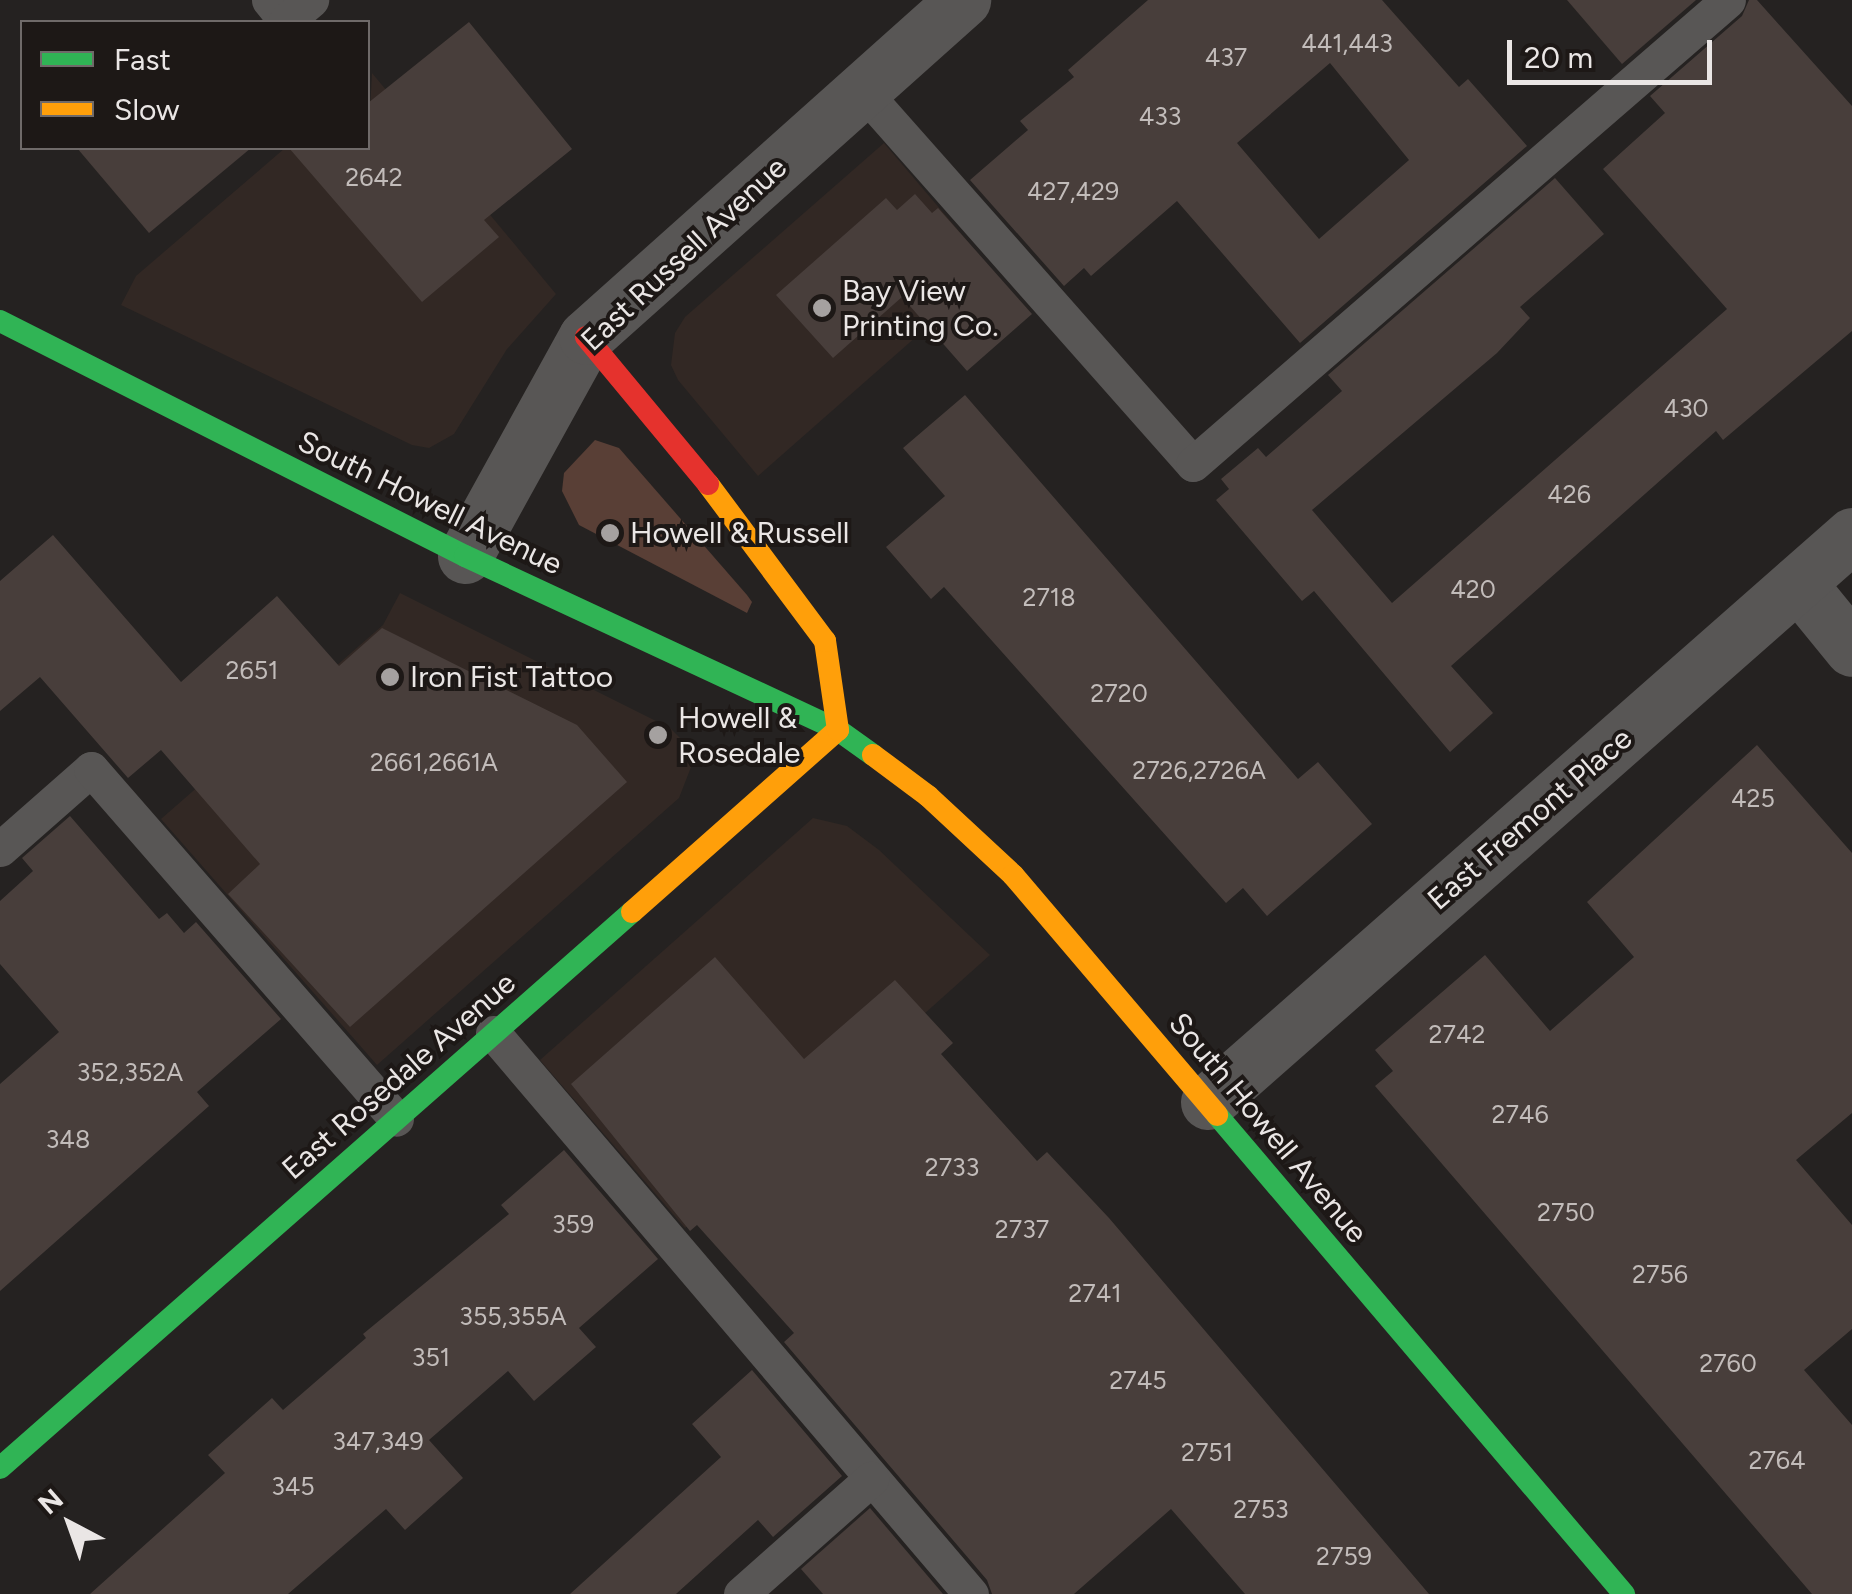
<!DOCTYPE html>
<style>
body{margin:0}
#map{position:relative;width:1852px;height:1594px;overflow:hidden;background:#252221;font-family:Figtree,sans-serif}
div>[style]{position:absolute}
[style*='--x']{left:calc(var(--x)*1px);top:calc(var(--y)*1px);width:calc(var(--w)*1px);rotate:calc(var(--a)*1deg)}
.built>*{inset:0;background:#322824}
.green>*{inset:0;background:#593f36}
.building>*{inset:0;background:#483e3b}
.lane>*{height:35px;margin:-17.5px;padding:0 17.5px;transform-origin:17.5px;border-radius:17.5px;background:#585655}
.street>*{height:55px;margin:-27.5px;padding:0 27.5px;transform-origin:27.5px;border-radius:27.5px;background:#585655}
.fast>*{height:22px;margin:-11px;padding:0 11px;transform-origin:11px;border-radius:11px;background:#30b455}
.slow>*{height:22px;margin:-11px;padding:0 11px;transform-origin:11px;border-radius:11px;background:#ff9f0a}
.jam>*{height:22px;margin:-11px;padding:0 11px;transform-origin:11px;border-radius:11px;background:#e5322d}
.dots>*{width:28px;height:28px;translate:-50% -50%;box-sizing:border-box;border:5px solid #1d1816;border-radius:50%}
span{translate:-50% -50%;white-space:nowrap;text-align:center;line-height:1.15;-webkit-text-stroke:8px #1d1816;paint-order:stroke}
.number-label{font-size:25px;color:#c2bcba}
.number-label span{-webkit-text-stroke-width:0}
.street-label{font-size:30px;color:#eae6e5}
.poi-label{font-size:30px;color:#eae6e5}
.left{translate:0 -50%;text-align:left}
.legend{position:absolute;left:20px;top:20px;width:350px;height:130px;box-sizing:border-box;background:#1d1816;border:2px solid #6f6a69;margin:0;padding:12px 18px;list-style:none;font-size:30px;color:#eae6e5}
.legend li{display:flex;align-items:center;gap:20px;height:50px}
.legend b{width:50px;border:2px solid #6f6a69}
.north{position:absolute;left:20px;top:1474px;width:100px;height:100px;-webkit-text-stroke:8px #1d1816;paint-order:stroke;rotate:319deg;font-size:28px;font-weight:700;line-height:40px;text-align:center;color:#eae6e5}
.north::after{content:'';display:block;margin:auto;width:35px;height:45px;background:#eae6e5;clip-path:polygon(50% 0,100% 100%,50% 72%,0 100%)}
.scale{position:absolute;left:1507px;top:40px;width:205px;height:45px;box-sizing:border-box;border:5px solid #eae6e5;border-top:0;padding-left:12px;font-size:30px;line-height:35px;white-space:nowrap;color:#eae6e5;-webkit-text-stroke:8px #1d1816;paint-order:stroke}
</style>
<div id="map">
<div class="built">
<i style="clip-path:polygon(372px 73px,556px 294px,507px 349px,454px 434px,429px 448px,412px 445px,121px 305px,136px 276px,285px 148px,368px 148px)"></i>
<i style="clip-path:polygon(884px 143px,992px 270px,758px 476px,678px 380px,671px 365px,675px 333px,685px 317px)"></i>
<i style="clip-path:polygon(400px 593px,670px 728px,689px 747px,693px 762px,679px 798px,377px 1065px,161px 819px,383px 625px)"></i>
<i style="clip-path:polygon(813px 818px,847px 826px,879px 850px,990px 955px,685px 1228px,540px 1060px)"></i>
</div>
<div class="green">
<i style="clip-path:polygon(595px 440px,619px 448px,747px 595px,752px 602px,747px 613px,579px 525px,562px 491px,564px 473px)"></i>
</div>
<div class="building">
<i style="clip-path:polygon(evenodd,1148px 0,1382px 0,1459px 87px,1468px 79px,1527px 146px,1300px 343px,1177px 201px,1091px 276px,1084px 268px,1064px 286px,970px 180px,1028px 130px,1020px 121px,1074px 77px,1068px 70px,1148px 0,1330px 63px,1409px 160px,1319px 239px,1237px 143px,1330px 63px)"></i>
<i style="clip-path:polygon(1567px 0,1696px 0,1622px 64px)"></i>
<i style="clip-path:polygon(1749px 0,1757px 0,1852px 106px,1852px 331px,1723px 440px,1716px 431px,1451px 666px,1493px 713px,1450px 752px,1314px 591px,1302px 601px,1216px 500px,1229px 489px,1221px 479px,1258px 448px,1266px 457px,1342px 391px,1328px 375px,1555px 178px,1604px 234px,1520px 307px,1530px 318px,1497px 353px,1312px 510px,1392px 603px,1727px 309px,1603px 169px,1665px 113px,1650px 96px,1742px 16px)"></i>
<i style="clip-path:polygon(469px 22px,572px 149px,484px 220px,499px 237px,422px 302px,289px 148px,368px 148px,368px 103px)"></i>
<i style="clip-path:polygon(77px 148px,251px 148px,149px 233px)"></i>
<i style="clip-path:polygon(915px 194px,932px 213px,938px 208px,1032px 314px,967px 371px,902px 297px,833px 358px,776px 295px,886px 198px,897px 210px)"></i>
<i style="clip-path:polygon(965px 395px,1298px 779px,1318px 762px,1372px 824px,1267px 916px,1243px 888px,1226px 903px,944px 587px,931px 599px,886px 547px,945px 496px,903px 448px)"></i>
<i style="clip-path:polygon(53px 535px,181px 682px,277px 596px,339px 666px,382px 628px,577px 725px,627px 782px,350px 1027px,228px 894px,260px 864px,161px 750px,128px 778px,40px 677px,0 711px,0 581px)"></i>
<i style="clip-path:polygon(1757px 745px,1852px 853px,1852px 1113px,1796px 1160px,1852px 1225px,1852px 1329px,1804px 1370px,1852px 1425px,1852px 1594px,1812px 1594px,1375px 1086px,1393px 1071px,1375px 1050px,1485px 955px,1550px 1031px,1634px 957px,1587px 902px)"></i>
<i style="clip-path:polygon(70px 816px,159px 919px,167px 913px,184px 933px,196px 922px,281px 1019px,197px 1092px,209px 1106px,0 1291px,0 1084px,59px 1032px,0 964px,0 901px,33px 871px,22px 858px)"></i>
<i style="clip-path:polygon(715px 957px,804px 1059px,895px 980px,953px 1043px,941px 1054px,1037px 1161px,1047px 1152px,1109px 1218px,1429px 1594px,1245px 1594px,1171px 1509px,1074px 1594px,992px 1594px,987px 1580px,784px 1342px,794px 1333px,697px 1225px,690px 1231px,571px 1084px)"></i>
<i style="clip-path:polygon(564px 1150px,658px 1259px,579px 1328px,596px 1347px,534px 1401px,508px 1371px,429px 1440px,463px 1478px,405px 1530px,386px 1509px,288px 1594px,90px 1594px,225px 1473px,208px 1455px,272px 1398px,283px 1410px,366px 1338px,363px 1334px,509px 1214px,501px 1205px)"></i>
<i style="clip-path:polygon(752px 1370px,842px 1476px,773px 1537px,758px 1520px,676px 1594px,570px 1594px,721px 1457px,692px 1424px)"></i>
<i style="clip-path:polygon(870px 1508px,943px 1594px,823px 1594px,801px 1569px)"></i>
</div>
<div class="lane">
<i style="--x:269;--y:0;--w:27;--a:51"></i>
<i style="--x:286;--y:21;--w:33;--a:-40"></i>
<i style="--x:862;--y:90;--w:499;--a:48.5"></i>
<i style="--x:1193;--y:464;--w:708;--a:-40.93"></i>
<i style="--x:0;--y:849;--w:121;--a:-41.3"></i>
<i style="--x:91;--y:769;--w:464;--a:48.9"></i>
<i style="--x:493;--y:1033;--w:737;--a:49.57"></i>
<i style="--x:741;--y:1594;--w:174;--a:-41.5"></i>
</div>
<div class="street">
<i style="--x:465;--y:556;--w:250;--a:-61.1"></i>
<i style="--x:586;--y:337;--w:506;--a:-41.79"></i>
<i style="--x:1798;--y:583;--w:85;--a:50.7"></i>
<i style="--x:1208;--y:1102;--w:858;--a:-41.36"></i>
</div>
<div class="fast">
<i style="--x:0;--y:321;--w:521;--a:26.81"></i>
<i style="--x:465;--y:556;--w:412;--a:25"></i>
<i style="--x:838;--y:730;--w:43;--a:35.5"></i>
<i style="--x:1217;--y:1115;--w:629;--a:49.65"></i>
<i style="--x:0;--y:1468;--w:842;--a:-41.34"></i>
</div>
<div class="slow">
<i style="--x:873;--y:755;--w:69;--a:36.7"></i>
<i style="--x:928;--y:796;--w:116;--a:42.9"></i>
<i style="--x:1013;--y:875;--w:315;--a:49.6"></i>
<i style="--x:632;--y:912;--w:275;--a:-41.5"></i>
<i style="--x:838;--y:730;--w:90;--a:-98.3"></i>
<i style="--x:825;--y:641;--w:196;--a:-126.7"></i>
</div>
<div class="jam">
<i style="--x:586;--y:337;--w:191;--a:50.3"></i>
</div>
<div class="dots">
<i style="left:822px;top:308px;background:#a5a1a0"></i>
<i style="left:610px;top:533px;background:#a5a1a0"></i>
<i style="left:390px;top:677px;background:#a5a1a0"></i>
<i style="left:658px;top:735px;background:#a5a1a0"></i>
</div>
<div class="number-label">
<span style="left:1347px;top:43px">441,443</span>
<span style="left:1226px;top:57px">437</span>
<span style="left:1160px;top:116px">433</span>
<span style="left:374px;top:177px">2642</span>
<span style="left:1073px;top:191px">427,429</span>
<span style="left:1686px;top:408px">430</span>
<span style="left:1569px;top:494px">426</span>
<span style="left:1473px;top:589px">420</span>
<span style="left:1049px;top:597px">2718</span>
<span style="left:252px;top:670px">2651</span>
<span style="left:1119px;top:693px">2720</span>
<span style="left:434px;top:762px">2661,2661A</span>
<span style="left:1199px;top:770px">2726,2726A</span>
<span style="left:1753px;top:798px">425</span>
<span style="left:1457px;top:1034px">2742</span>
<span style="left:130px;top:1072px">352,352A</span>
<span style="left:1520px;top:1114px">2746</span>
<span style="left:68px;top:1139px">348</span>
<span style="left:952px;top:1167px">2733</span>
<span style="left:1566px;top:1212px">2750</span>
<span style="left:573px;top:1224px">359</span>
<span style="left:1022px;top:1229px">2737</span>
<span style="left:1660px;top:1274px">2756</span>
<span style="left:1095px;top:1293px">2741</span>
<span style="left:513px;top:1316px">355,355A</span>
<span style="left:431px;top:1357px">351</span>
<span style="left:1728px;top:1363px">2760</span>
<span style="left:1138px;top:1380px">2745</span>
<span style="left:378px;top:1441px">347,349</span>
<span style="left:1207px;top:1452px">2751</span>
<span style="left:1777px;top:1460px">2764</span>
<span style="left:293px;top:1486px">345</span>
<span style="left:1261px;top:1509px">2753</span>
<span style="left:1344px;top:1556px">2759</span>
</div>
<div class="street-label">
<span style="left:684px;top:254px;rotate:-43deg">East Russell Avenue</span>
<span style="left:430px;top:503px;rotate:26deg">South Howell Avenue</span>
<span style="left:1530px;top:819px;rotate:-41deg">East Fremont Place</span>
<span style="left:399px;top:1076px;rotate:-41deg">East Rosedale Avenue</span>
<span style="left:1268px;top:1128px;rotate:50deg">South Howell Avenue</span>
</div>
<div class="poi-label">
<span class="left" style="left:842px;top:308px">Bay View<br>Printing Co.</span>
<span class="left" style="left:630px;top:533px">Howell &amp; Russell</span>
<span class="left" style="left:410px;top:677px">Iron Fist Tattoo</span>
<span class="left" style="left:678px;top:735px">Howell &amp;<br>Rosedale</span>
</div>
<ul class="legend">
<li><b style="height:12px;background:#30b455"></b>Fast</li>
<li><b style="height:12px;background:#ff9f0a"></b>Slow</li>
</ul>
<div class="north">N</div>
<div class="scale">20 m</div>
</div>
